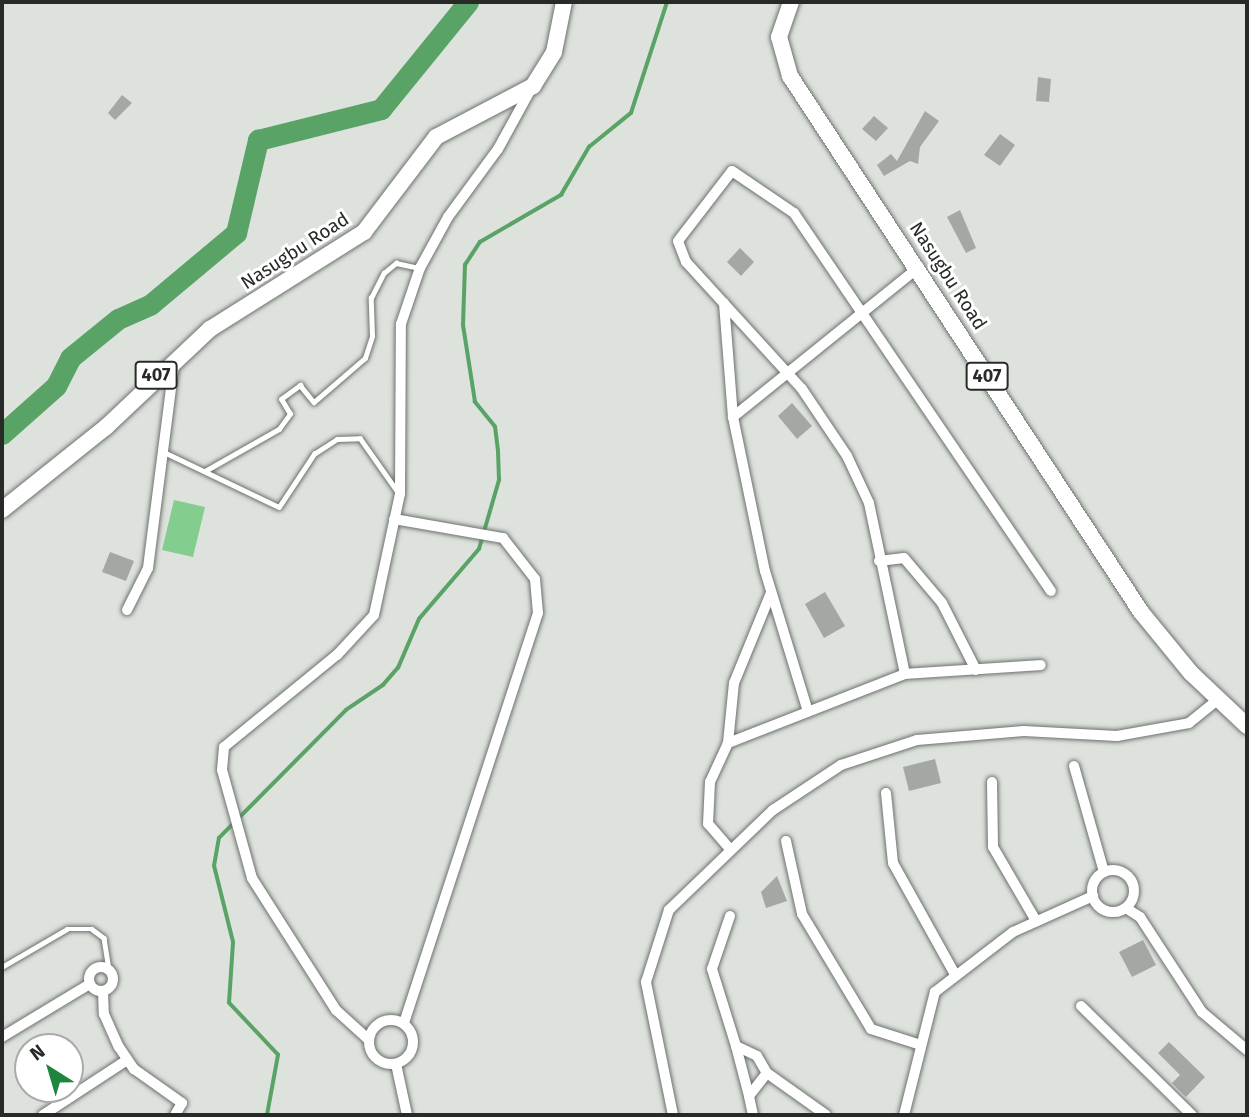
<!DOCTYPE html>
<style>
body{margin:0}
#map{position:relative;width:1249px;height:1117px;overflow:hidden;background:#dde2dd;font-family:"Fira Sans",sans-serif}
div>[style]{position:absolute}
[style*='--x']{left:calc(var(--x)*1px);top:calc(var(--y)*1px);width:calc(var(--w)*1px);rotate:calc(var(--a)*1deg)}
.green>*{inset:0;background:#83cd8f}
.stream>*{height:3.5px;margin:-1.75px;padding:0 1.75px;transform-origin:1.75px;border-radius:1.75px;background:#5aa367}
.river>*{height:21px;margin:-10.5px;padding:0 10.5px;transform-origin:10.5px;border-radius:10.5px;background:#5aa367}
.building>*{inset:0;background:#a3a8a4}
.roads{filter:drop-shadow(0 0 2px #6d716d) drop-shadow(0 0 2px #6d716d)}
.service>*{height:4.5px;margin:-2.25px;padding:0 2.25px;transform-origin:2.25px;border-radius:2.25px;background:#fff}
.minor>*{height:10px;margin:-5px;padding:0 5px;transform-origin:5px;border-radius:5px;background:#fff}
.minor>.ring{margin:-5px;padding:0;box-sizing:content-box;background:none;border:10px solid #fff;border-radius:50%}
.primary>*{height:16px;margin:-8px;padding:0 8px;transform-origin:8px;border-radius:8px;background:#fff}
span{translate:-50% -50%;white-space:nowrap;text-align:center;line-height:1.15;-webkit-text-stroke:6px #fff;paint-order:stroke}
.shield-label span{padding:2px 5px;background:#fff;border:2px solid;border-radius:5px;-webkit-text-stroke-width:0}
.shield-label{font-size:18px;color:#282a28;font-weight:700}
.street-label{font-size:19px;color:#282a28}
.frame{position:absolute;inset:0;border:4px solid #282a28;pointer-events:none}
.north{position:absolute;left:14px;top:1033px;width:70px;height:70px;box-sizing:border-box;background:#fff;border:2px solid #a9aaa9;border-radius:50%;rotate:323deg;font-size:19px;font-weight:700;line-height:28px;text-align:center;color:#282a28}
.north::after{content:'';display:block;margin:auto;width:24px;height:32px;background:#1c863c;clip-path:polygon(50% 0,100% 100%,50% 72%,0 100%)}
</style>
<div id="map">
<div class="green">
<i style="clip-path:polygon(174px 500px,205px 507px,193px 557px,162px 550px)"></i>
</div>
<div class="stream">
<i style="--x:267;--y:1115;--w:61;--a:-79.6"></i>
<i style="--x:278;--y:1055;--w:71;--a:-133.3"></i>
<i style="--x:229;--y:1003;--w:61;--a:-86.2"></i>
<i style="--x:233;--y:942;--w:78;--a:-104"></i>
<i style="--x:214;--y:866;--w:28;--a:-80"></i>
<i style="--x:219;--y:838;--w:180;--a:-45.2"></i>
<i style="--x:346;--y:710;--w:45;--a:-34"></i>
<i style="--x:383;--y:685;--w:23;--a:-49"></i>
<i style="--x:398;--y:668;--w:53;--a:-66.8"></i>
<i style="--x:419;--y:619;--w:92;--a:-49.4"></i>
<i style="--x:479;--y:549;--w:72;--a:-73.8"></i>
<i style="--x:499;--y:480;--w:29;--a:-92"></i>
<i style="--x:498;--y:451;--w:24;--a:-97"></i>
<i style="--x:495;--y:427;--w:32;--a:-129"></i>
<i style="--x:475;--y:402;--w:78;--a:-98.9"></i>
<i style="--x:463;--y:325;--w:60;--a:-88.1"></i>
<i style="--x:465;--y:265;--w:27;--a:-57"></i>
<i style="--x:480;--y:242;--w:94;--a:-30.1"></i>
<i style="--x:561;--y:195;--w:56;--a:-59.7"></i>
<i style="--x:589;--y:147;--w:54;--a:-39"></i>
<i style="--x:631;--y:113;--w:117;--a:-72"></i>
</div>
<div class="river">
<i style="--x:2;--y:434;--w:72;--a:-41.6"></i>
<i style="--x:56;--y:386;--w:31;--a:-63"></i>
<i style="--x:70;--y:358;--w:62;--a:-39.1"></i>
<i style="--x:118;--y:319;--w:36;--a:-24"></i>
<i style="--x:151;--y:304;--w:111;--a:-39.9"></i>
<i style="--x:236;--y:233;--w:96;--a:-76.7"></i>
<i style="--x:258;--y:140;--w:127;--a:-14.1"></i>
<i style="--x:381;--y:109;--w:138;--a:-50.9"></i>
</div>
<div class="building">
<i style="clip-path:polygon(1038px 77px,1051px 79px,1049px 102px,1036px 101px)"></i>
<i style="clip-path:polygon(122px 95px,132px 103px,115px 120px,108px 113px)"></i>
<i style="clip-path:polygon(925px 111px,939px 121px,920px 147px,918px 164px,910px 161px,884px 176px,877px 165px,891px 154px,897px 161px)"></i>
<i style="clip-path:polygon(874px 116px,888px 128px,876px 141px,862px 129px)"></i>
<i style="clip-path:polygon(1000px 134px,1015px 145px,1000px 166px,984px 155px)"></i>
<i style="clip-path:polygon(960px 210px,976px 248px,966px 253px,947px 217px)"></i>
<i style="clip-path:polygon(740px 248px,754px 262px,741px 276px,727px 262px)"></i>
<i style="clip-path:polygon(792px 403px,812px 426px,797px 439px,778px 416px)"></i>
<i style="clip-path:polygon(110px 552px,134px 561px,126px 581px,102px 572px)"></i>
<i style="clip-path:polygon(825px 592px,845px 626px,824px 638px,805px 604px)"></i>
<i style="clip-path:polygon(935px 759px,941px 783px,909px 791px,903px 767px)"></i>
<i style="clip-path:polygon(777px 876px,787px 901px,766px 908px,761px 892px)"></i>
<i style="clip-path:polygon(1143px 940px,1156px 965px,1132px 977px,1119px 952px)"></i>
<i style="clip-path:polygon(1169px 1042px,1205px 1077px,1186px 1097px,1172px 1083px,1180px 1075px,1158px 1053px)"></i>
</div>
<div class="roads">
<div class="service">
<i style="--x:164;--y:452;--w:127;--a:25.6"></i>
<i style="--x:279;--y:507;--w:64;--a:-56.6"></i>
<i style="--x:314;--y:454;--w:27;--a:-33"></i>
<i style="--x:337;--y:439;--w:23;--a:-2"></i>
<i style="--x:360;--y:438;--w:66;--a:54.9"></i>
<i style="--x:205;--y:471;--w:85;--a:-29.6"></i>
<i style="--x:279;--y:429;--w:19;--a:-54"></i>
<i style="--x:290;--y:414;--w:17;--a:-121"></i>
<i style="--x:281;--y:399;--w:24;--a:-36"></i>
<i style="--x:300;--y:385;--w:22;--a:51"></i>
<i style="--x:314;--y:402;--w:67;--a:-40.8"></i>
<i style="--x:365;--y:358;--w:23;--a:-72"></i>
<i style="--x:372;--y:336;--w:38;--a:-92"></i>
<i style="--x:371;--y:298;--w:28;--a:-63"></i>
<i style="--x:384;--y:273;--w:16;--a:-40"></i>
<i style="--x:396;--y:263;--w:24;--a:12"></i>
<i style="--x:2;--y:967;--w:75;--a:-30.3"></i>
<i style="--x:67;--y:929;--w:25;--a:0"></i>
<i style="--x:92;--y:929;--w:15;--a:37"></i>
<i style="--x:104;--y:938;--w:32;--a:81"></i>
</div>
<div class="minor">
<i style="--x:724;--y:303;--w:114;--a:85.5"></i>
<i style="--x:733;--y:417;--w:157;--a:78.3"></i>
<i style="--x:765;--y:571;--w:147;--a:73"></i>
<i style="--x:733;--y:417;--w:239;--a:-38.9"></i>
<i style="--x:394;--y:519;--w:111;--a:9.9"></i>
<i style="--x:503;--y:538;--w:52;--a:52"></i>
<i style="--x:535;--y:579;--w:34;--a:85"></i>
<i style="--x:538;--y:613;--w:432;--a:108.1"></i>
<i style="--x:879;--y:561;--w:25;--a:-7"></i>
<i style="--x:904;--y:558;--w:59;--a:49.8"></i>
<i style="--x:942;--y:603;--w:75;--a:63.1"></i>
<i style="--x:127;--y:610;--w:47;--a:-63.4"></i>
<i style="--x:148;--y:568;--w:206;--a:-82.7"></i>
<i style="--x:905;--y:674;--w:175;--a:-101.9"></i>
<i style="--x:869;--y:503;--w:52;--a:-115.1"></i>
<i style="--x:847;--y:456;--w:81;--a:-123.9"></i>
<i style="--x:802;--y:389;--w:172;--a:-132.4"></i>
<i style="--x:686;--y:262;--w:22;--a:-111"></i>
<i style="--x:678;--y:241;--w:88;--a:-52.4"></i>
<i style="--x:732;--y:171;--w:75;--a:34.1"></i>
<i style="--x:794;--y:213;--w:457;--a:55.8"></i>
<i style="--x:728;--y:743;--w:60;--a:-84.3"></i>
<i style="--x:734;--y:683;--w:97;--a:-67.7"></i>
<i style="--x:1074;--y:766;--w:110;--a:74.2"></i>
<i style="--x:992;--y:782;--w:65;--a:89.1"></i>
<i style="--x:993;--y:847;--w:86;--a:59.8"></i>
<i style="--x:886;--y:793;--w:70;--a:84.3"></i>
<i style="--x:893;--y:863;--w:129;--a:60.9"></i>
<i style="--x:786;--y:841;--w:75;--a:77.6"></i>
<i style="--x:802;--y:914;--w:134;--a:59"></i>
<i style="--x:871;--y:1029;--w:49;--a:17.7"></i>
<i style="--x:730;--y:849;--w:33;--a:-131"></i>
<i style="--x:708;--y:824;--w:42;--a:-87.3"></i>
<i style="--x:710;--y:782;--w:43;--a:-65.2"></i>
<i style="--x:728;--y:743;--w:190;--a:-21.3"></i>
<i style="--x:905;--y:674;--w:136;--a:-3.8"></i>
<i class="ring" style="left:1092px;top:870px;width:32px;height:32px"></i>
<i style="--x:1126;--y:908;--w:17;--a:33"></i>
<i style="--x:1140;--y:917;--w:113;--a:56.9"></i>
<i style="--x:1202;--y:1012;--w:59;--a:40.2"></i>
<i style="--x:730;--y:916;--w:56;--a:108.8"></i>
<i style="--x:712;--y:969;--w:81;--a:72.7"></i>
<i class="ring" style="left:89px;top:967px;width:14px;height:14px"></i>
<i style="--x:103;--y:991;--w:23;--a:88"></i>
<i style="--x:104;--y:1014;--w:36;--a:66"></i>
<i style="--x:119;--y:1047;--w:27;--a:56"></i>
<i style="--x:134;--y:1069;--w:59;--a:35.3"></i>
<i style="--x:182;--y:1103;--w:14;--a:120"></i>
<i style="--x:1081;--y:1006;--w:156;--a:44.5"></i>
<i class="ring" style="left:369px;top:1020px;width:34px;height:34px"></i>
<i style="--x:2;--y:1037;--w:103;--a:-31.1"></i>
<i style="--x:369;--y:1040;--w:45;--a:-137.7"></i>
<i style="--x:336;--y:1010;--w:156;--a:-122.5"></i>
<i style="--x:252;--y:878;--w:112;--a:-105.5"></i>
<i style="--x:222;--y:770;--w:23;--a:-85"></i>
<i style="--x:224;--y:747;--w:146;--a:-39.2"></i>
<i style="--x:337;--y:655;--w:54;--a:-47.2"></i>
<i style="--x:374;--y:615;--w:124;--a:-77.9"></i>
<i style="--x:400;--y:494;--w:170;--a:-89.7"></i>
<i style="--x:401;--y:324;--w:59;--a:-71.3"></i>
<i style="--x:420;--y:268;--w:58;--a:-61.2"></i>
<i style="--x:448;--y:217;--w:84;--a:-53.7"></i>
<i style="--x:498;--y:149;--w:68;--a:-61.2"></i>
<i style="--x:396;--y:1064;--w:52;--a:77.8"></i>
<i style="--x:749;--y:1096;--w:52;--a:-104.6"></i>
<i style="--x:736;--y:1046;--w:23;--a:25"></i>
<i style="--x:757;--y:1056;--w:20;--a:60"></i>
<i style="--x:43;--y:1115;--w:100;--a:-33.2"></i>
<i style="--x:673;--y:1115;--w:136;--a:-101.5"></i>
<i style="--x:646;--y:982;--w:76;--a:-72.3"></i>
<i style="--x:669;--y:910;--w:144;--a:-43.9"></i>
<i style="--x:773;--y:810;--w:82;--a:-33.5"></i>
<i style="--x:841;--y:765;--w:80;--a:-18.2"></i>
<i style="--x:917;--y:740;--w:107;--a:-4.8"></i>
<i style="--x:1024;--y:731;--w:93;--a:3.1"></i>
<i style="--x:1117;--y:736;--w:73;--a:-10.2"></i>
<i style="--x:1189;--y:723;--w:38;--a:-39"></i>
<i style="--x:753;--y:1115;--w:19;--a:-102"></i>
<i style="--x:749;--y:1096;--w:29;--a:-52"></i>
<i style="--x:767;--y:1073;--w:72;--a:35.4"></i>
<i style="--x:904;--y:1115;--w:127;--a:-75.9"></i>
<i style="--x:935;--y:992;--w:98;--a:-37.6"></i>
<i style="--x:1013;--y:932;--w:88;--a:-24.2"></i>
</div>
<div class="primary">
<i style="--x:791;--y:2;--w:37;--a:109"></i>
<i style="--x:779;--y:37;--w:41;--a:74.2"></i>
<i style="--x:790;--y:76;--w:641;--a:56.78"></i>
<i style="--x:1141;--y:612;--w:79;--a:50.7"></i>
<i style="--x:1191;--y:673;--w:77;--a:43.4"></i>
<i style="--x:2;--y:510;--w:133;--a:-38.6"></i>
<i style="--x:106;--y:427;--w:143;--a:-43.3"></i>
<i style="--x:210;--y:329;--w:182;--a:-32.2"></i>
<i style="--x:364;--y:232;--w:119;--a:-52.8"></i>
<i style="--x:436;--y:137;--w:110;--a:-27.7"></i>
<i style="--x:533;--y:86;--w:40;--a:-58"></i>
<i style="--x:554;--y:52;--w:51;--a:-78.7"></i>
</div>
</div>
<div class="shield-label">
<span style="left:156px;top:375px">407</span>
<span style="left:987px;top:376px">407</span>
</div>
<div class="street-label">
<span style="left:295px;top:251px;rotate:-33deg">Nasugbu Road</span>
<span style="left:948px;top:276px;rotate:57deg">Nasugbu Road</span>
</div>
<div class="frame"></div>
<div class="north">N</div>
</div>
